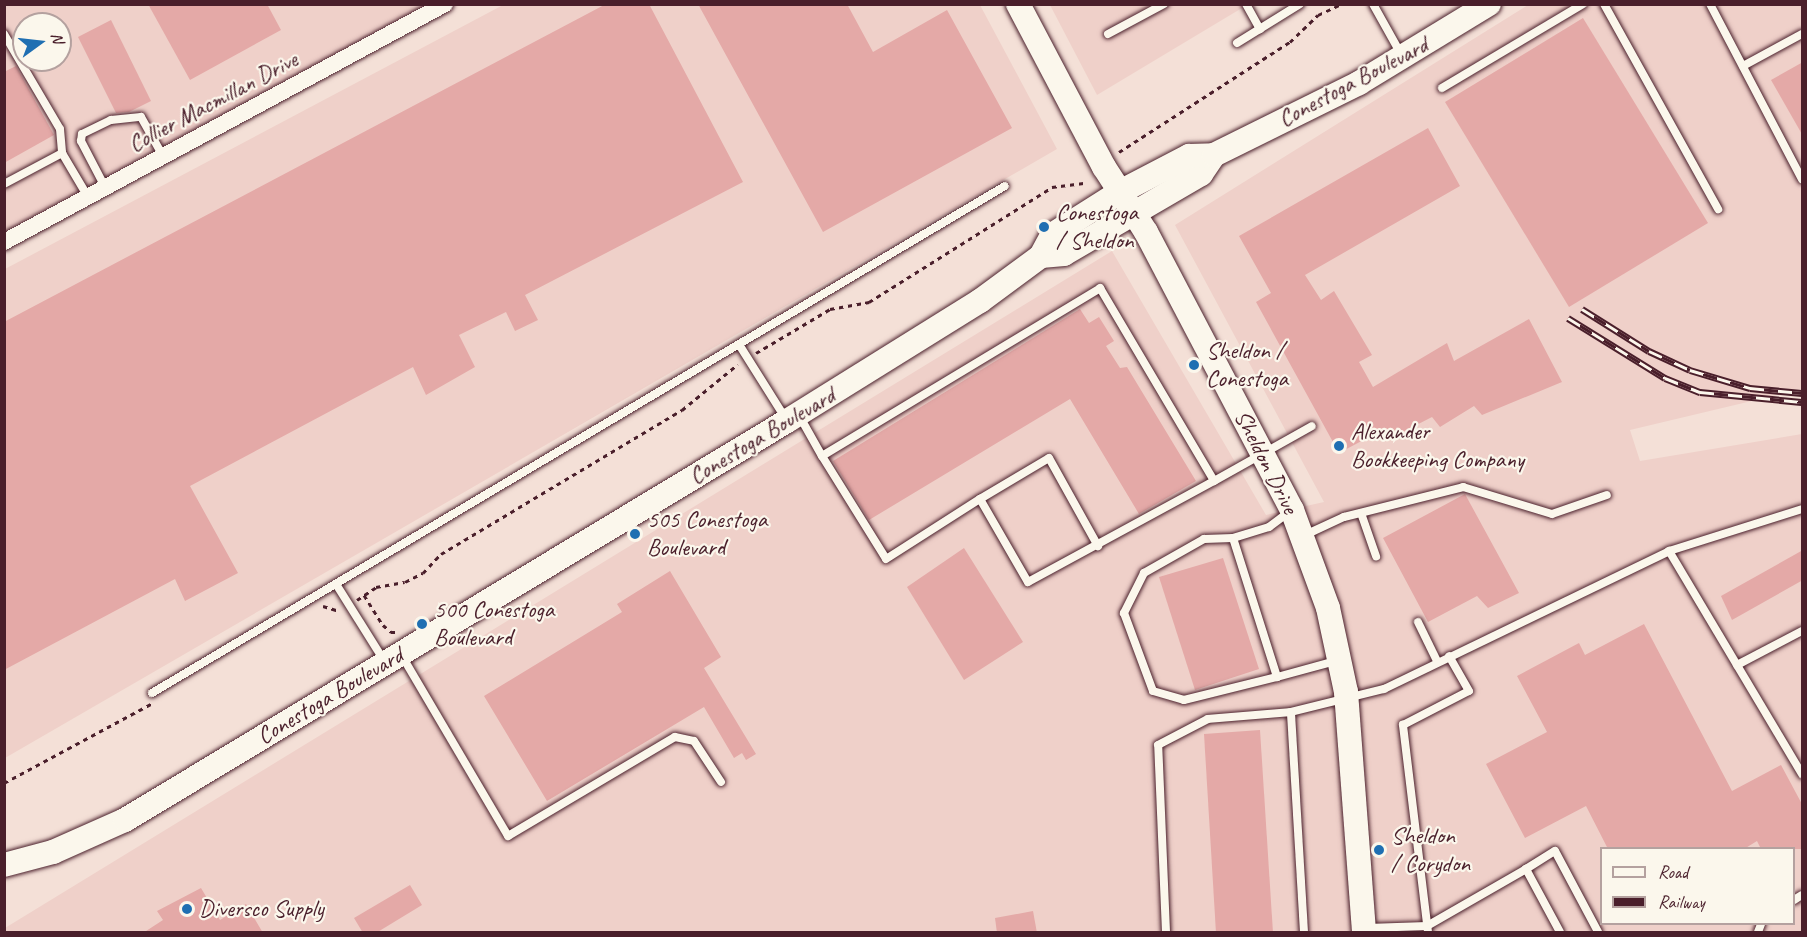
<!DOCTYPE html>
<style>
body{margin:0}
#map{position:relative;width:1807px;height:937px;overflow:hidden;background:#f4e0d7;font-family:Caveat,sans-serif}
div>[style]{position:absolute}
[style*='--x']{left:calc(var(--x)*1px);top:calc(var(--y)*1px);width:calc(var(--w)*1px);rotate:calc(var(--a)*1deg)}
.built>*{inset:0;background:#efd0c9}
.building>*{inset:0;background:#e4a9a7}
.path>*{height:3px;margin-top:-1.5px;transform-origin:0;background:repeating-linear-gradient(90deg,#4a1f2b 0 4.5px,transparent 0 9px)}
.roads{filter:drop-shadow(0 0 2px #4a1f2b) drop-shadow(0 0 2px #4a1f2b)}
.lane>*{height:8px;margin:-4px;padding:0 4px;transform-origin:4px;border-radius:4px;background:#fbf7ec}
.street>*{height:16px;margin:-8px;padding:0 8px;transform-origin:8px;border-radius:8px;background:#fbf7ec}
.secondary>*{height:24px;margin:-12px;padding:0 12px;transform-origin:12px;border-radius:12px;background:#fbf7ec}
.rail>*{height:7px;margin-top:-3.5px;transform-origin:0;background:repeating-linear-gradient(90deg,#fbf7ec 0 14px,#4a1f2b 0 28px);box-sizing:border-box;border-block:2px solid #4a1f2b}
.dots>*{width:16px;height:16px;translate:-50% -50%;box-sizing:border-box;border:3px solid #fbf7ec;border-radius:50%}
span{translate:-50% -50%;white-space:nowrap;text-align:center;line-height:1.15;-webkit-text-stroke:4.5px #fbf7ec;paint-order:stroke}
.street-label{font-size:24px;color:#4a1f2b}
.poi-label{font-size:24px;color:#4a1f2b}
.left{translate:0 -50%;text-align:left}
.frame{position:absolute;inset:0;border:6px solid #4a1f2b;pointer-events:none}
.legend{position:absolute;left:1600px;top:847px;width:195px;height:78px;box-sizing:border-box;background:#fbf7ec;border:2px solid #b4a19f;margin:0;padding:8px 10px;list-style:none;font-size:18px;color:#4a1f2b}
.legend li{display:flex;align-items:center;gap:12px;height:30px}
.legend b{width:30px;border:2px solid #b4a19f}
.north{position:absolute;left:12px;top:12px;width:60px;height:60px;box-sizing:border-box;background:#fbf7ec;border:2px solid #b4a19f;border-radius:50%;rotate:75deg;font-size:16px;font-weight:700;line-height:24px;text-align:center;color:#4a1f2b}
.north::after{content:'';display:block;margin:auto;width:21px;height:27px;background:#1f6fb2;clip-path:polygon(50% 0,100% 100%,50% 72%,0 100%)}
</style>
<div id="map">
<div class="built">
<i style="clip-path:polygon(evenodd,5px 5px,436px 5px,5px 238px,5px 5px,24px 24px,60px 24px,60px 60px,24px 60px,24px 24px)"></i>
<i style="clip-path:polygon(503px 5px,980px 5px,1057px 149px,5px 758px,5px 269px)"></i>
<i style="clip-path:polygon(1050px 5px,1247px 5px,1097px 95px)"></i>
<i style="clip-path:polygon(evenodd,1528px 5px,1802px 5px,1802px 389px,1630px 430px,1640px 461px,1802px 434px,1802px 932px,5px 932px,5px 928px,1112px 251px,1266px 515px,1324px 502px,1175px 225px,1528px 5px,1602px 848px,1794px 848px,1794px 924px,1602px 924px,1602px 848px)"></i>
</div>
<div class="building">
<i style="clip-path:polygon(148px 4px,267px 4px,281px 30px,190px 80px)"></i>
<i style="clip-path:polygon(606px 4px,649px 4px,743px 182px,525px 295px,538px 320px,515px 331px,506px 312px,459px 335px,475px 367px,426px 395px,413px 367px,190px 486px,238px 573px,185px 601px,175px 579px,4px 670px,4px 322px)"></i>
<i style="clip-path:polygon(698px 4px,847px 4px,873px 52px,947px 10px,1012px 128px,823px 232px)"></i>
<i style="clip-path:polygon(1583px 18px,1708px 223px,1569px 307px,1445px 102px)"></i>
<i style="clip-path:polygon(111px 20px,151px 101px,129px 112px,116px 113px,78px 37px)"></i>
<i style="clip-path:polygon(1803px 62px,1803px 136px,1771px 80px)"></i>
<i style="clip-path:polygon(16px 66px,54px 135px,4px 163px,4px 72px)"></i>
<i style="clip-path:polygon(1428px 128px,1460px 186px,1305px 275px,1321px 300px,1334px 291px,1372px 355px,1359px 362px,1373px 387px,1447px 343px,1454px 361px,1529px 319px,1562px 382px,1482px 415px,1474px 406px,1440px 427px,1432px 417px,1395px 436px,1386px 428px,1339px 453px,1256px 302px,1271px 293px,1239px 236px)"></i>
<i style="clip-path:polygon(1080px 309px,1089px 323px,1099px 317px,1114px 341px,1106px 346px,1120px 368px,1127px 367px,1196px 481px,1139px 514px,1070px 399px,869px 520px,833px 461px)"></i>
<i style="clip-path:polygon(1465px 494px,1519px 593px,1488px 608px,1477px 596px,1428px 622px,1383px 538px)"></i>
<i style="clip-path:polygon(964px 548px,1023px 642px,964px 680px,907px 587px)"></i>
<i style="clip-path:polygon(1803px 550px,1803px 580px,1732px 620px,1721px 596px)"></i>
<i style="clip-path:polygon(1223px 558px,1259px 669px,1195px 690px,1159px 577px)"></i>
<i style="clip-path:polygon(670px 571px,721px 657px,704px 668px,756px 754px,746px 760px,742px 753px,734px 758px,704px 707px,547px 801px,484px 696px,622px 612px,617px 604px)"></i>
<i style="clip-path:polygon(1644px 624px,1732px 791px,1781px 765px,1803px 806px,1803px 849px,1761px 849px,1757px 841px,1744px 849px,1608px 849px,1586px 806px,1525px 838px,1486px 764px,1547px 732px,1517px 676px,1579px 643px,1585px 655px)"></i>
<i style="clip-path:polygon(1260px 730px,1273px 933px,1216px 933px,1204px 734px)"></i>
<i style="clip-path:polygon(410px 885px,422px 905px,376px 933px,363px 933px,354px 918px)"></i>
<i style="clip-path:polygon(201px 888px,220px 920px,246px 904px,263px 933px,143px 933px,163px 920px,157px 911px)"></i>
<i style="clip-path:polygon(1033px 911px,1037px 933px,997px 933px,995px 918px)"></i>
</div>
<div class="path">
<i style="--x:1119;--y:152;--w:203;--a:-32.8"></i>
<i style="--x:1290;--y:42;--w:39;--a:-44"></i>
<i style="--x:1318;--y:15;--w:26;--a:-25"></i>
<i style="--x:756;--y:353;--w:86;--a:-30.7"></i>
<i style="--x:830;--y:309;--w:40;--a:-10"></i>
<i style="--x:869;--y:302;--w:216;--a:-32.1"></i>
<i style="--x:1052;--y:187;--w:34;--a:-7"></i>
<i style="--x:364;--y:595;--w:36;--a:58"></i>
<i style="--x:383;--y:625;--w:11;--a:41"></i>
<i style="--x:391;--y:632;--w:9;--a:0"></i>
<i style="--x:357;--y:600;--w:23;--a:-34"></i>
<i style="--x:376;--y:587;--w:29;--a:-10"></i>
<i style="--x:405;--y:582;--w:20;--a:-27"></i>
<i style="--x:423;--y:573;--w:26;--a:-47"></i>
<i style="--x:441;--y:554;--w:281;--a:-30.9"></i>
<i style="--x:682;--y:410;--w:72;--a:-39.4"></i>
<i style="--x:323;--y:606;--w:17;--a:17"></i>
<i style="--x:4;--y:783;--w:167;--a:-28.3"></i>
</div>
<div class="roads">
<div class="lane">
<i style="--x:1246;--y:4;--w:29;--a:61"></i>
<i style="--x:1373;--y:4;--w:57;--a:60.8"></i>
<i style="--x:1604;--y:4;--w:235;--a:60.9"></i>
<i style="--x:1710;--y:4;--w:198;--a:62.3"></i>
<i style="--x:4;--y:34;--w:110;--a:59.5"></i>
<i style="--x:60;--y:129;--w:24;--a:85"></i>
<i style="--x:62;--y:153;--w:51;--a:59.4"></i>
<i style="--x:1108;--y:34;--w:64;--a:-28.2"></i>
<i style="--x:1237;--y:43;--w:74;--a:-31.8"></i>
<i style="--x:1743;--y:66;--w:67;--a:-28.5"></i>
<i style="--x:1442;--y:88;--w:164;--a:-30.8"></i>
<i style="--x:4;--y:184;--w:66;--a:-28.1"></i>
<i style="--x:105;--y:187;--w:52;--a:-117.6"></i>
<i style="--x:81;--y:141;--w:7;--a:-82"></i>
<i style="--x:82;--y:134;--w:32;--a:-26"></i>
<i style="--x:111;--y:120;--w:30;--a:-6"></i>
<i style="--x:141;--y:117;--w:45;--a:60.6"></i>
<i style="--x:740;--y:346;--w:86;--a:57.8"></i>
<i style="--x:800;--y:417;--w:45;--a:60.6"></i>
<i style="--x:822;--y:456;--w:325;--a:-31.1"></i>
<i style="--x:1100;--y:288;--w:224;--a:59.4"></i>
<i style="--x:1214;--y:481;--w:112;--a:-29.3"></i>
<i style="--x:822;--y:456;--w:121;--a:58.1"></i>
<i style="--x:886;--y:559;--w:112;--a:-32.6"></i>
<i style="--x:980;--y:499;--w:96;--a:60"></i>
<i style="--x:1028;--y:582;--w:212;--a:-28.5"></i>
<i style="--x:980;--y:499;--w:80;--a:-30.7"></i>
<i style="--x:1049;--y:458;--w:101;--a:60.9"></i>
<i style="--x:1289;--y:512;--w:25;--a:143"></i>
<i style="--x:1269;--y:527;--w:38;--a:163"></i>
<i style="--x:1233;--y:538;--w:146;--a:72.4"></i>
<i style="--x:1277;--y:677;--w:64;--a:-15.3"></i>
<i style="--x:1361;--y:513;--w:46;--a:70.8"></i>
<i style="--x:1305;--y:535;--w:43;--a:-24.8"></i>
<i style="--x:1344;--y:517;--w:123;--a:-14.1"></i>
<i style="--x:1463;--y:487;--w:93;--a:16.9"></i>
<i style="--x:1552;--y:514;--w:58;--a:-19.1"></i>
<i style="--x:1233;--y:538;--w:29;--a:178"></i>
<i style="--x:1204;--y:539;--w:69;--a:150.5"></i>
<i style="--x:1144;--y:573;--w:45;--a:116.6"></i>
<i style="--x:1124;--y:613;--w:83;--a:69.6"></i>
<i style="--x:1153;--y:691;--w:32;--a:16"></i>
<i style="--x:1184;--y:700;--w:96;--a:-13.9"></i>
<i style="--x:1669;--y:551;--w:139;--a:-17.5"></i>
<i style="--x:336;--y:584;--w:92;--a:57.9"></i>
<i style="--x:1418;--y:622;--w:43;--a:64"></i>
<i style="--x:402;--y:656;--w:209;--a:59.5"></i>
<i style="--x:508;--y:836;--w:194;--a:-30.7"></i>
<i style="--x:675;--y:737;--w:19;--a:12"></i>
<i style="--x:694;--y:741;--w:49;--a:56.6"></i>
<i style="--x:1737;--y:665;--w:73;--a:-27.6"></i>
<i style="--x:152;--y:693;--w:992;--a:-30.73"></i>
<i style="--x:1794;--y:900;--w:9;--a:-32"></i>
<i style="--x:1367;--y:928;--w:60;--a:-1.9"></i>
<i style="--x:1427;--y:926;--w:114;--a:-29.9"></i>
<i style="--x:1166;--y:932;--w:187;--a:-92.4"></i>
<i style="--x:1158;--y:745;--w:56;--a:-27.5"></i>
<i style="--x:1208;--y:719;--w:83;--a:-4.8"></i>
<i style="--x:1304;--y:932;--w:220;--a:-93.4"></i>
<i style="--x:1291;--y:712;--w:96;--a:-13.9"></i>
<i style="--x:1384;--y:689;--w:317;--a:-25.8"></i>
<i style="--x:1669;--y:551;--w:260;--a:59.2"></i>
<i style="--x:1428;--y:932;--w:209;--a:-96.9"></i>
<i style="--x:1403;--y:725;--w:74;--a:-27.3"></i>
<i style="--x:1469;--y:691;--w:40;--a:-119.7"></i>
<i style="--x:1560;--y:932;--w:72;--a:-118.4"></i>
<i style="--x:1526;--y:869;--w:34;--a:-32"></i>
<i style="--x:1555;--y:851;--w:92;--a:62"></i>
<i style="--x:1758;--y:932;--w:9;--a:-69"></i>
</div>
<div class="street">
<i style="--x:4;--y:242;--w:501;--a:-28.35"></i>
</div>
<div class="secondary">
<i style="--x:1018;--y:4;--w:184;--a:62.2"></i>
<i style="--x:1104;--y:167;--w:77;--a:57.1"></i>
<i style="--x:1146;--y:232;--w:314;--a:62.3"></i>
<i style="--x:1292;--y:510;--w:104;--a:69.8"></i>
<i style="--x:1328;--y:608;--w:86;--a:77.9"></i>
<i style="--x:1346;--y:692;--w:241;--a:85.7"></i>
<i style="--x:1041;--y:256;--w:23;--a:-5"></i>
<i style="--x:1064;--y:254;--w:159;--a:-30.3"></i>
<i style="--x:1201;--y:174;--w:23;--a:-56"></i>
<i style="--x:4;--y:865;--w:51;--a:-14.9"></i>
<i style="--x:53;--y:852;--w:79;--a:-24"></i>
<i style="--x:125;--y:820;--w:773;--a:-31.08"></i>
<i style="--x:787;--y:421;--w:227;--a:-31.9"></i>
<i style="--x:980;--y:301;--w:76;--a:-36.4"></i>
<i style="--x:1041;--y:256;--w:24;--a:-62"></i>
<i style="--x:1052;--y:235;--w:80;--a:-32.3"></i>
<i style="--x:1120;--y:192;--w:78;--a:-27.6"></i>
<i style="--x:1189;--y:156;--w:25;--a:-2"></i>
<i style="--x:1214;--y:155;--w:162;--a:-26.4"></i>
<i style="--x:1359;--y:83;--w:152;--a:-31.3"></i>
</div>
</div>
<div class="rail">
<i style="--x:1582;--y:309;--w:79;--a:32.1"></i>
<i style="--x:1649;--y:351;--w:45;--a:24.9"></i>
<i style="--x:1690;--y:370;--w:63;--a:16.7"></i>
<i style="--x:1750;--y:388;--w:52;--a:5.5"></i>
<i style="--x:1568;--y:318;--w:114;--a:31.7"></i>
<i style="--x:1665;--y:378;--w:38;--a:22"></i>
<i style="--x:1700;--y:392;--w:102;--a:5.6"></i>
</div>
<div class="dots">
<i style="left:1044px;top:227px;background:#1f6fb2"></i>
<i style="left:1194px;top:365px;background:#1f6fb2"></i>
<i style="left:1339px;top:446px;background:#1f6fb2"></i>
<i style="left:635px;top:534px;background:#1f6fb2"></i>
<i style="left:422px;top:624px;background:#1f6fb2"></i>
<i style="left:1379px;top:850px;background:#1f6fb2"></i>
<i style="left:187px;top:909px;background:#1f6fb2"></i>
</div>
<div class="street-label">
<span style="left:1353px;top:82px;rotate:-28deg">Conestoga Boulevard</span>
<span style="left:213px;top:102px;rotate:-28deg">Collier Macmillan Drive</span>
<span style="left:762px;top:436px;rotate:-31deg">Conestoga Boulevard</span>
<span style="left:1266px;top:462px;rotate:63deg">Sheldon Drive</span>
<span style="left:330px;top:696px;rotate:-31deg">Conestoga Boulevard</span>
</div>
<div class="poi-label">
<span class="left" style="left:1056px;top:227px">Conestoga<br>/ Sheldon</span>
<span class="left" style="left:1206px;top:365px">Sheldon /<br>Conestoga</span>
<span class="left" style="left:1351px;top:446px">Alexander<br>Bookkeeping Company</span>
<span class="left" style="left:647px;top:534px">505 Conestoga<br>Boulevard</span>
<span class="left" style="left:434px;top:624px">500 Conestoga<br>Boulevard</span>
<span class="left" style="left:1391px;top:850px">Sheldon<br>/ Corydon</span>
<span class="left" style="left:199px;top:909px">Diversco Supply</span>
</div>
<div class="frame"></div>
<ul class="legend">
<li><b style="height:8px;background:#fbf7ec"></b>Road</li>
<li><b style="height:8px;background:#4a1f2b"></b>Railway</li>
</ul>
<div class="north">N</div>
</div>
